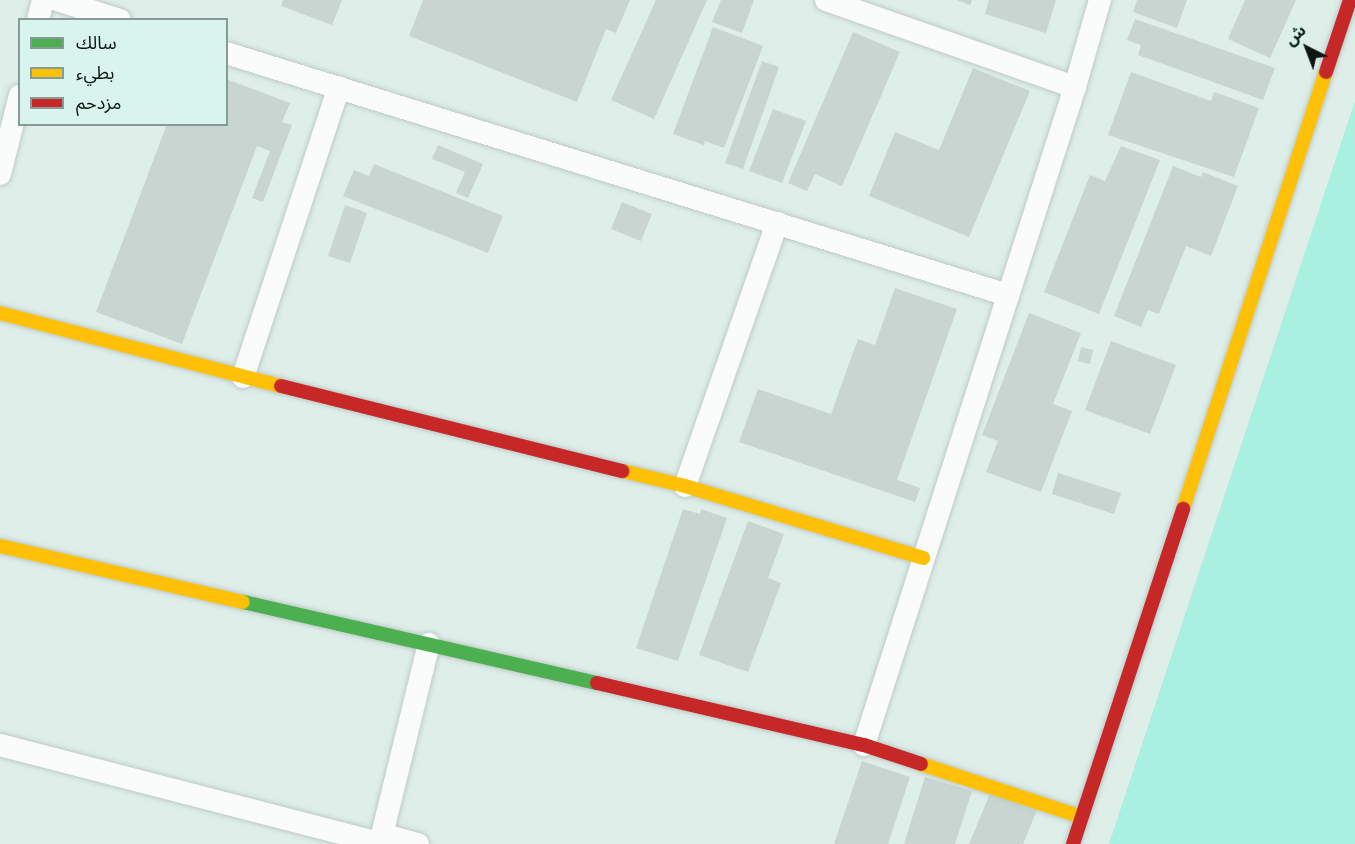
<!DOCTYPE html>
<meta charset="utf-8">
<style>
body{margin:0}
#map{position:relative;width:1355px;height:844px;overflow:hidden;background:#deeee9;font-family:Barlow,"Noto Sans Arabic",sans-serif}
div>[style]{position:absolute}
[style*='--x']{left:calc(var(--x)*1px);top:calc(var(--y)*1px);width:calc(var(--w)*1px);rotate:calc(var(--a)*1deg)}
.green>*{inset:0;background:#a9f0e0}
.building>*{inset:0;background:#c8d5d1}
.roads{filter:drop-shadow(0 0 2px #becac7) drop-shadow(0 0 2px #becac7)}
.street>*{height:22px;margin:-11px;padding:0 11px;transform-origin:11px;border-radius:11px;background:#fafcfc}
.fast>*{height:14px;margin:-7px;padding:0 7px;transform-origin:7px;border-radius:7px;background:#4caf50}
.slow>*{height:14px;margin:-7px;padding:0 7px;transform-origin:7px;border-radius:7px;background:#ffc107}
.jam>*{height:14px;margin:-7px;padding:0 7px;transform-origin:7px;border-radius:7px;background:#c62828}
span{translate:-50% -50%;white-space:nowrap;text-align:center;line-height:1.15;-webkit-text-stroke:6px #d8f4ec;paint-order:stroke}
.legend{position:absolute;left:18px;top:18px;width:210px;height:108px;box-sizing:border-box;background:#d8f4ec;border:2px solid #869b95;margin:0;padding:8px 10px;list-style:none;font-size:18px;color:#0c1613}
.legend li{display:flex;align-items:center;gap:12px;height:30px}
.legend b{width:30px;border:2px solid #869b95}
.north{position:absolute;left:1277px;top:18px;width:60px;height:60px;-webkit-text-stroke:4px #d8f4ec;paint-order:stroke;rotate:318deg;font-size:16px;font-weight:700;line-height:24px;text-align:center;color:#0c1613}
.north::after{content:'';display:block;margin:auto;width:21px;height:27px;background:#0c1613;clip-path:polygon(50% 0,100% 100%,50% 72%,0 100%)}
</style>
<div id="map">
<div class="green">
<i style="clip-path:polygon(1355px 101px,1355px 844px,1109px 844px)"></i>
</div>
<div class="building">
<i style="clip-path:polygon(283px 0,342px 0,332px 25px,281px 6px)"></i>
<i style="clip-path:polygon(423px 0,630px 0,616px 33px,606px 29px,577px 102px,409px 36px)"></i>
<i style="clip-path:polygon(656px 0,707px 0,654px 119px,611px 100px)"></i>
<i style="clip-path:polygon(721px 0,754px 0,742px 33px,712px 22px)"></i>
<i style="clip-path:polygon(957px 0,972px 0,970px 5px)"></i>
<i style="clip-path:polygon(989px 0,1056px 0,1046px 33px,985px 14px)"></i>
<i style="clip-path:polygon(1137px 0,1187px 0,1177px 28px,1133px 12px)"></i>
<i style="clip-path:polygon(1245px 0,1296px 0,1270px 58px,1228px 39px)"></i>
<i style="clip-path:polygon(1135px 19px,1275px 68px,1263px 100px,1138px 55px,1141px 45px,1127px 40px)"></i>
<i style="clip-path:polygon(713px 27px,763px 46px,724px 148px,705px 141px,704px 145px,673px 134px)"></i>
<i style="clip-path:polygon(853px 32px,900px 52px,842px 186px,815px 174px,807px 191px,788px 183px)"></i>
<i style="clip-path:polygon(762px 61px,779px 67px,743px 169px,725px 163px)"></i>
<i style="clip-path:polygon(973px 68px,1030px 91px,969px 237px,869px 196px,895px 132px,939px 150px)"></i>
<i style="clip-path:polygon(1131px 72px,1211px 101px,1214px 92px,1259px 108px,1234px 177px,1108px 135px)"></i>
<i style="clip-path:polygon(226px 79px,290px 103px,282px 122px,292px 125px,263px 202px,252px 198px,270px 151px,257px 146px,182px 344px,96px 312px,167px 124px,226px 124px)"></i>
<i style="clip-path:polygon(773px 109px,806px 121px,782px 183px,749px 171px)"></i>
<i style="clip-path:polygon(438px 145px,483px 164px,468px 198px,456px 193px,465px 172px,432px 159px)"></i>
<i style="clip-path:polygon(1121px 146px,1160px 160px,1099px 314px,1044px 292px,1090px 175px,1105px 181px)"></i>
<i style="clip-path:polygon(374px 164px,503px 216px,488px 253px,343px 196px,354px 170px,369px 176px)"></i>
<i style="clip-path:polygon(1173px 166px,1201px 177px,1203px 172px,1238px 186px,1211px 256px,1186px 246px,1159px 314px,1148px 310px,1141px 327px,1114px 316px)"></i>
<i style="clip-path:polygon(622px 202px,652px 214px,641px 241px,611px 229px)"></i>
<i style="clip-path:polygon(345px 205px,367px 213px,350px 263px,328px 256px)"></i>
<i style="clip-path:polygon(895px 288px,957px 309px,897px 480px,920px 488px,915px 502px,739px 442px,758px 389px,831px 414px,858px 339px,875px 345px)"></i>
<i style="clip-path:polygon(1029px 313px,1081px 333px,1053px 404px,1072px 411px,1041px 492px,986px 472px,998px 441px,982px 435px)"></i>
<i style="clip-path:polygon(1111px 341px,1176px 365px,1150px 434px,1085px 410px)"></i>
<i style="clip-path:polygon(1081px 347px,1093px 350px,1090px 364px,1078px 361px)"></i>
<i style="clip-path:polygon(1058px 473px,1121px 493px,1114px 514px,1052px 494px)"></i>
<i style="clip-path:polygon(683px 509px,700px 514px,701px 509px,727px 518px,678px 661px,636px 648px)"></i>
<i style="clip-path:polygon(748px 521px,784px 534px,768px 578px,781px 583px,748px 672px,699px 655px)"></i>
<i style="clip-path:polygon(862px 761px,910px 777px,888px 844px,834px 844px)"></i>
<i style="clip-path:polygon(925px 777px,972px 791px,955px 844px,904px 844px)"></i>
<i style="clip-path:polygon(991px 791px,1037px 810px,1023px 844px,969px 844px)"></i>
</div>
<div class="roads">
<div class="street">
<i style="--x:57;--y:0;--w:66;--a:17.6"></i>
<i style="--x:826;--y:0;--w:264;--a:19.3"></i>
<i style="--x:38;--y:20;--w:21;--a:-76"></i>
<i style="--x:226;--y:53;--w:819;--a:17.2"></i>
<i style="--x:0;--y:174;--w:81;--a:-75.8"></i>
<i style="--x:243;--y:377;--w:305;--a:-71.7"></i>
<i style="--x:685;--y:486;--w:279;--a:-70.7"></i>
<i style="--x:0;--y:745;--w:392;--a:14.5"></i>
<i style="--x:380;--y:843;--w:11;--a:-41"></i>
<i style="--x:388;--y:836;--w:31;--a:15"></i>
<i style="--x:864;--y:745;--w:691;--a:-72.22"></i>
<i style="--x:1075;--y:87;--w:91;--a:-74"></i>
<i style="--x:380;--y:843;--w:205;--a:-76.2"></i>
</div>
<div class="fast">
<i style="--x:243;--y:602;--w:363;--a:12.9"></i>
</div>
<div class="slow">
<i style="--x:0;--y:313;--w:290;--a:14.6"></i>
<i style="--x:623;--y:471;--w:64;--a:13.6"></i>
<i style="--x:685;--y:486;--w:249;--a:16.8"></i>
<i style="--x:1183;--y:509;--w:460;--a:-71.9"></i>
<i style="--x:0;--y:546;--w:249;--a:13"></i>
<i style="--x:921;--y:764;--w:169;--a:18.2"></i>
</div>
<div class="jam">
<i style="--x:1326;--y:72;--w:76;--a:-71.6"></i>
<i style="--x:281;--y:386;--w:352;--a:14"></i>
<i style="--x:597;--y:683;--w:274;--a:13.1"></i>
<i style="--x:864;--y:745;--w:60;--a:18.4"></i>
<i style="--x:1073;--y:844;--w:353;--a:-71.8"></i>
</div>
</div>
<ul class="legend">
<li><b style="height:8px;background:#4caf50"></b>سالك</li>
<li><b style="height:8px;background:#ffc107"></b>بطيء</li>
<li><b style="height:8px;background:#c62828"></b>مزدحم</li>
</ul>
<div class="north">ش</div>
</div>
